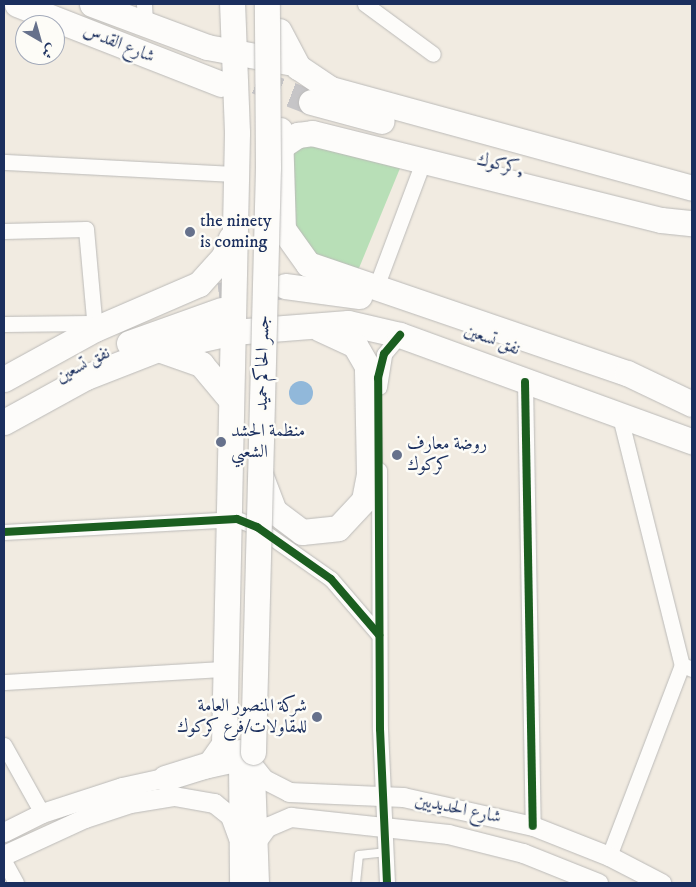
<!DOCTYPE html>
<meta charset="utf-8">
<style>
body{margin:0}
#map{position:relative;width:696px;height:887px;overflow:hidden;background:#f1ebe1;font-family:"IM FELL DW Pica",Amiri,serif}
div>[style]{position:absolute}
[style*='--x']{left:calc(var(--x)*1px);top:calc(var(--y)*1px);width:calc(var(--w)*1px);rotate:calc(var(--a)*1deg)}
.green>*{inset:0;background:#b8dfb7}
.water>*{inset:0;background:#91b8da}
.round{border-radius:50%}
.primary-tunnel>*{height:25px;margin-top:-12.5px;transform-origin:0;background:repeating-linear-gradient(90deg,#c6c5c7 0 25px,transparent 0 37px)}
.roads{filter:drop-shadow(0 0 1px #bbbab8) drop-shadow(0 0 1px #bbbab8)}
.service>*{height:8px;margin:-4px;padding:0 4px;transform-origin:4px;border-radius:4px;background:#fdfcfa}
.minor>*{height:15px;margin:-7.5px;padding:0 7.5px;transform-origin:7.5px;border-radius:7.5px;background:#fdfcfa}
.tertiary>*{height:19px;margin:-9.5px;padding:0 9.5px;transform-origin:9.5px;border-radius:9.5px;background:#fdfcfa}
.secondary>*{height:22px;margin:-11px;padding:0 11px;transform-origin:11px;border-radius:11px;background:#fdfcfa}
.primary>*{height:25px;margin:-12.5px;padding:0 12.5px;transform-origin:12.5px;border-radius:12.5px;background:#fdfcfa}
.bridges{filter:drop-shadow(0 0 1px #bbbab8) drop-shadow(0 0 1px #bbbab8)}
.primary-bridge>*{height:25px;margin:-12.5px;padding:0 12.5px;transform-origin:12.5px;border-radius:12.5px;background:#fdfcfa}
.cycleway>*{height:8px;margin:-4px;padding:0 4px;transform-origin:4px;border-radius:4px;background:#1b5e20}
.dots>*{width:14px;height:14px;translate:-50% -50%;box-sizing:border-box;border:2px solid #fdfcf7;border-radius:50%}
span{translate:-50% -50%;white-space:nowrap;text-align:center;line-height:1.15;-webkit-text-stroke:5px #fdfcf7;paint-order:stroke}
.street-label{font-size:18px;color:#1b2f5e}
.poi-label{font-size:18px;color:#1b2f5e}
.left{translate:0 -50%;text-align:left}
.right{translate:-100% -50%;text-align:right}
.frame{position:absolute;inset:0;border:5px solid #1b2f5e;pointer-events:none}
.north{position:absolute;left:15px;top:15px;width:50px;height:50px;box-sizing:border-box;background:#fdfcf7;border:1px solid #a3aaba;border-radius:50%;rotate:142deg;font-size:14px;font-weight:700;line-height:20px;text-align:center;color:#1b2f5e}
.north::after{content:'';display:block;margin:auto;width:18px;height:22px;background:#66718c;clip-path:polygon(50% 0,100% 100%,50% 72%,0 100%)}
</style>
<div id="map">
<div class="green">
<i style="clip-path:polygon(298px 135px,403px 161px,357px 273px,316px 261px,294px 238px,284px 142px)"></i>
</div>
<div class="water">
<i class="round" style="left:289px;top:381px;width:24px;height:24px"></i>
</div>
<div class="primary-tunnel">
<i style="--x:222;--y:68;--w:95;--a:20.9"></i>
<i style="--x:219;--y:295;--w:67;--a:-7.8"></i>
</div>
<div class="roads">
<div class="service">
<i style="--x:356;--y:883;--w:28;--a:-84"></i>
<i style="--x:359;--y:855;--w:28;--a:-6"></i>
</div>
<div class="minor">
<i style="--x:144;--y:4;--w:20;--a:87"></i>
<i style="--x:365;--y:4;--w:84;--a:36.3"></i>
<i style="--x:4;--y:162;--w:232;--a:3"></i>
<i style="--x:4;--y:231;--w:82;--a:-1.4"></i>
<i style="--x:86;--y:229;--w:100;--a:84.9"></i>
<i style="--x:376;--y:287;--w:137;--a:-69.4"></i>
<i style="--x:4;--y:324;--w:87;--a:-0.7"></i>
<i style="--x:525;--y:382;--w:444;--a:89"></i>
<i style="--x:379;--y:387;--w:33;--a:-81"></i>
<i style="--x:384;--y:354;--w:25;--a:-50"></i>
<i style="--x:620;--y:417;--w:256;--a:76"></i>
<i style="--x:682;--y:665;--w:11;--a:22"></i>
<i style="--x:379;--y:470;--w:259;--a:89.8"></i>
<i style="--x:380;--y:729;--w:154;--a:87.4"></i>
<i style="--x:4;--y:532;--w:233;--a:-3.2"></i>
<i style="--x:237;--y:519;--w:22;--a:22"></i>
<i style="--x:257;--y:527;--w:90;--a:35.1"></i>
<i style="--x:331;--y:579;--w:74;--a:49.4"></i>
<i style="--x:4;--y:682;--w:219;--a:-3.4"></i>
<i style="--x:4;--y:745;--w:78;--a:60.8"></i>
<i style="--x:609;--y:856;--w:204;--a:-69.1"></i>
<i style="--x:4;--y:861;--w:25;--a:61"></i>
</div>
<div class="tertiary">
<i style="--x:253;--y:765;--w:18;--a:52"></i>
<i style="--x:264;--y:779;--w:28;--a:27"></i>
<i style="--x:289;--y:792;--w:114;--a:2.5"></i>
<i style="--x:403;--y:797;--w:133;--a:12.6"></i>
<i style="--x:533;--y:826;--w:82;--a:21.5"></i>
<i style="--x:609;--y:856;--w:59;--a:27.4"></i>
<i style="--x:4;--y:832;--w:42;--a:-26.6"></i>
<i style="--x:42;--y:813;--w:84;--a:-18"></i>
<i style="--x:122;--y:787;--w:121;--a:-12.4"></i>
<i style="--x:256;--y:842;--w:19;--a:-54"></i>
<i style="--x:267;--y:827;--w:26;--a:-23"></i>
<i style="--x:291;--y:817;--w:158;--a:6.2"></i>
<i style="--x:448;--y:834;--w:77;--a:14.2"></i>
<i style="--x:523;--y:853;--w:81;--a:21.8"></i>
<i style="--x:4;--y:855;--w:89;--a:-24.6"></i>
<i style="--x:85;--y:818;--w:47;--a:-18.4"></i>
<i style="--x:130;--y:803;--w:45;--a:-9"></i>
<i style="--x:174;--y:796;--w:41;--a:9.9"></i>
<i style="--x:214;--y:803;--w:21;--a:39"></i>
<i style="--x:230;--y:816;--w:23;--a:70"></i>
</div>
<div class="secondary">
<i style="--x:240;--y:761;--w:122;--a:89.5"></i>
<i style="--x:254;--y:774;--w:109;--a:87.9"></i>
</div>
<div class="primary">
<i style="--x:17;--y:4;--w:219;--a:21.4"></i>
<i style="--x:92;--y:4;--w:123;--a:20.5"></i>
<i style="--x:207;--y:47;--w:82;--a:10.5"></i>
<i style="--x:279;--y:31;--w:41;--a:62.2"></i>
<i style="--x:298;--y:67;--w:40;--a:34"></i>
<i style="--x:331;--y:89;--w:374;--a:15.3"></i>
<i style="--x:311;--y:102;--w:73;--a:15"></i>
<i style="--x:280;--y:130;--w:99;--a:88.3"></i>
<i style="--x:283;--y:229;--w:43;--a:54.5"></i>
<i style="--x:308;--y:264;--w:337;--a:18.9"></i>
<i style="--x:627;--y:373;--w:72;--a:25.5"></i>
<i style="--x:280;--y:147;--w:22;--a:-34"></i>
<i style="--x:298;--y:135;--w:14;--a:-8"></i>
<i style="--x:312;--y:133;--w:360;--a:14"></i>
<i style="--x:661;--y:220;--w:31;--a:6"></i>
<i style="--x:285;--y:286;--w:75;--a:7.7"></i>
<i style="--x:129;--y:343;--w:98;--a:-19.7"></i>
<i style="--x:158;--y:349;--w:46;--a:19.2"></i>
<i style="--x:201;--y:364;--w:47;--a:50.2"></i>
<i style="--x:4;--y:379;--w:104;--a:-28.8"></i>
<i style="--x:95;--y:329;--w:113;--a:-23.4"></i>
<i style="--x:199;--y:284;--w:38;--a:-48"></i>
<i style="--x:224;--y:256;--w:19;--a:-69"></i>
<i style="--x:4;--y:422;--w:94;--a:-28.8"></i>
<i style="--x:86;--y:377;--w:77;--a:-21.3"></i>
<i style="--x:158;--y:349;--w:77;--a:-12.8"></i>
<i style="--x:233;--y:332;--w:115;--a:-4.5"></i>
<i style="--x:348;--y:323;--w:53;--a:13"></i>
<i style="--x:400;--y:335;--w:311;--a:20"></i>
<i style="--x:261;--y:477;--w:36;--a:69"></i>
<i style="--x:274;--y:511;--w:35;--a:37"></i>
<i style="--x:302;--y:532;--w:36;--a:-6"></i>
<i style="--x:338;--y:528;--w:38;--a:-47"></i>
<i style="--x:364;--y:500;--w:25;--a:-79"></i>
<i style="--x:369;--y:475;--w:109;--a:-91.1"></i>
<i style="--x:367;--y:366;--w:24;--a:-120"></i>
<i style="--x:355;--y:345;--w:40;--a:-155"></i>
<i style="--x:240;--y:761;--w:9;--a:-90"></i>
<i style="--x:165;--y:778;--w:47;--a:-17.3"></i>
<i style="--x:210;--y:764;--w:24;--a:-55"></i>
<i style="--x:224;--y:744;--w:612;--a:-88.78"></i>
<i style="--x:237;--y:132;--w:128;--a:-92.2"></i>
</div>
</div>
<div class="bridges">
<div class="primary-bridge">
<i style="--x:253;--y:752;--w:585;--a:-88.53"></i>
<i style="--x:268;--y:167;--w:163;--a:-90.4"></i>
</div>
</div>
<div class="cycleway">
<i style="--x:525;--y:382;--w:444;--a:89"></i>
<i style="--x:4;--y:532;--w:233;--a:-3.2"></i>
<i style="--x:237;--y:519;--w:22;--a:22"></i>
<i style="--x:257;--y:527;--w:90;--a:35.1"></i>
<i style="--x:331;--y:579;--w:74;--a:49.4"></i>
<i style="--x:387;--y:883;--w:154;--a:-92.6"></i>
<i style="--x:380;--y:729;--w:351;--a:-90.3"></i>
<i style="--x:378;--y:378;--w:25;--a:-76"></i>
<i style="--x:384;--y:354;--w:25;--a:-50"></i>
</div>
<div class="dots">
<i style="left:190px;top:232px;background:#66718c"></i>
<i style="left:221px;top:442px;background:#66718c"></i>
<i style="left:397px;top:455px;background:#66718c"></i>
<i style="left:317px;top:717px;background:#66718c"></i>
</div>
<div class="street-label">
<span style="left:119px;top:44px;rotate:22deg">شارع القدس</span>
<span style="left:500px;top:165px;rotate:13deg">كركوك,</span>
<span style="left:492px;top:340px;rotate:21deg">نفق تسعين</span>
<span style="left:263px;top:363px;rotate:-89deg">جسر الحاكم حميد</span>
<span style="left:83px;top:365px;rotate:-27deg">نفق تسعين</span>
<span style="left:458px;top:809px;rotate:12deg">شارع الحديديين</span>
</div>
<div class="poi-label">
<span class="left" style="left:200px;top:232px">the ninety<br>is coming</span>
<span class="left" style="left:231px;top:442px">منظمة الحشد<br>الشعبي</span>
<span class="left" style="left:407px;top:455px">روضة معارف<br>كركوك</span>
<span class="right" style="left:307px;top:717px">شركة المنصور العامة<br>للمقاولات/فرع كركوك</span>
</div>
<div class="frame"></div>
<div class="north">ش</div>
</div>
